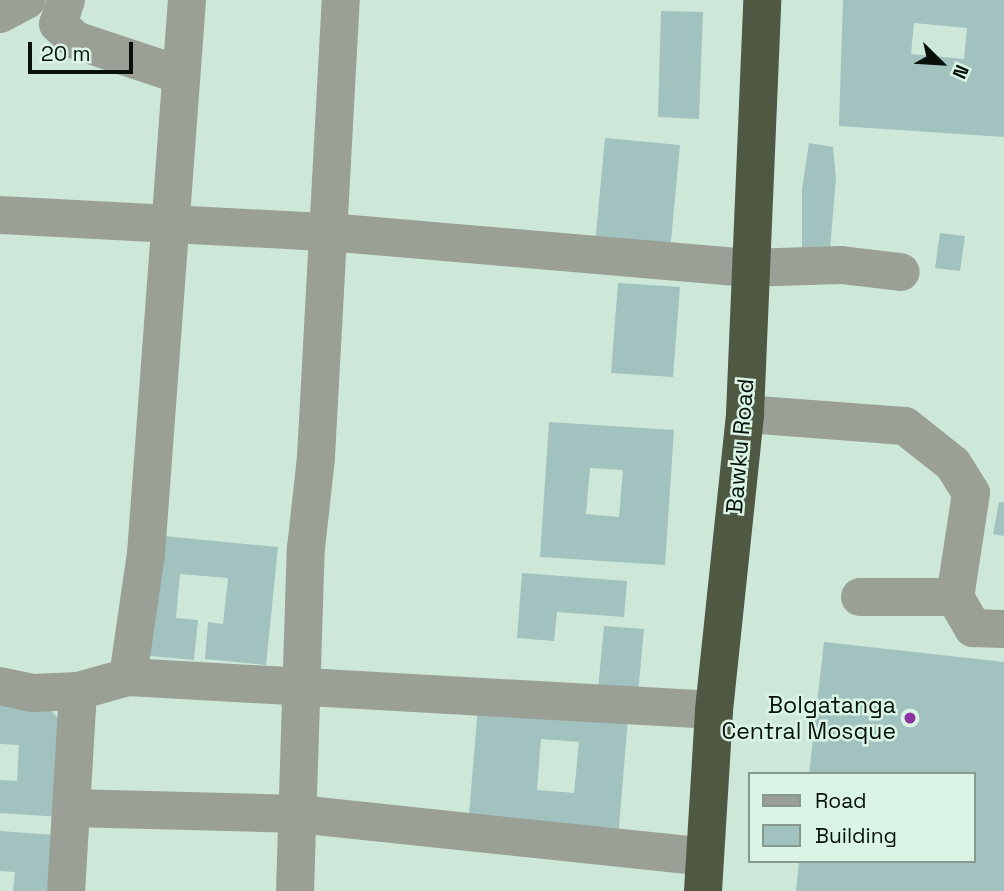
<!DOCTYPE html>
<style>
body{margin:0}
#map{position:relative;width:1004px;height:891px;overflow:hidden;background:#cde8d8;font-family:"Space Grotesk",sans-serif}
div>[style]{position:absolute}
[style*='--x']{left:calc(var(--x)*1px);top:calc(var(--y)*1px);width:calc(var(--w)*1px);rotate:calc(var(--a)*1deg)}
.building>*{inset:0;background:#a1c2bf}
.minor>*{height:38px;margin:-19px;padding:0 19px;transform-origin:19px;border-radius:19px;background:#9ba096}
.highway>*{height:38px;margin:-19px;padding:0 19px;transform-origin:19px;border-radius:19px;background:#4f5843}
.dots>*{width:19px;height:19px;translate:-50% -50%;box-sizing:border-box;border:4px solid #daf5e5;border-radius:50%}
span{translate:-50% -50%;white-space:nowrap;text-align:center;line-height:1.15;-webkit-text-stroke:5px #daf5e5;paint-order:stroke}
.street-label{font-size:23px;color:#07100b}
.poi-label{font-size:23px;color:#07100b}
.right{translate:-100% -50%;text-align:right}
.legend{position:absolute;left:748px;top:772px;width:228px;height:91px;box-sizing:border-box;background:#daf5e5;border:2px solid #86998e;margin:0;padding:9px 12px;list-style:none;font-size:21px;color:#07100b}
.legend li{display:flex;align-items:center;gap:14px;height:35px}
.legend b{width:35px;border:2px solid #86998e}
.north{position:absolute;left:906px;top:28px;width:70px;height:70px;-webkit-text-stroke:5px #daf5e5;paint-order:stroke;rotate:114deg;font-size:19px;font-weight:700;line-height:28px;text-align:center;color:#07100b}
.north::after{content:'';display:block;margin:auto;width:24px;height:32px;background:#07100b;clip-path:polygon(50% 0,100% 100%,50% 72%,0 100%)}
.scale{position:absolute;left:28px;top:42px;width:105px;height:32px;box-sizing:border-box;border:4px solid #07100b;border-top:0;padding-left:9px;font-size:21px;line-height:24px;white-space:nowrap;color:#07100b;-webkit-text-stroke:5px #daf5e5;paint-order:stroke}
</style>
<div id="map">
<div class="building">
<i style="clip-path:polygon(evenodd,843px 0,1004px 0,1004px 137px,839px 126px,843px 0,914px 23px,967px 28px,964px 59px,911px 54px,914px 23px)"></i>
<i style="clip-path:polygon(661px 11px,703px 12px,699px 119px,658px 117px)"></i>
<i style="clip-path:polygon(605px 138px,680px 145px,670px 251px,595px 244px)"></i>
<i style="clip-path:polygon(809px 143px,833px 147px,836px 178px,830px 249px,802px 255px,802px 189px)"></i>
<i style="clip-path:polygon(940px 233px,965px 236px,960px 271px,935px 268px)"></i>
<i style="clip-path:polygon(618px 283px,680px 287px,673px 377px,611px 373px)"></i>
<i style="clip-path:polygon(evenodd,549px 422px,674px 430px,665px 565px,540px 557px,549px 422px,590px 468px,623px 470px,619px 517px,586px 514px,590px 468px)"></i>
<i style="clip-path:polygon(999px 502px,1004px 502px,1004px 536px,993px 534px)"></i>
<i style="clip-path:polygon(153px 535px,278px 547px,266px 665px,205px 659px,208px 622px,223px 624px,228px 578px,180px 574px,176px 618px,198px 620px,194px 660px,141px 655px)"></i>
<i style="clip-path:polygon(522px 573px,627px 581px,624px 617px,557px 612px,554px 641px,517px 638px)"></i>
<i style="clip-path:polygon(604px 626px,644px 629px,638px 693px,598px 689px)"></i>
<i style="clip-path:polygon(824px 642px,1004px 662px,1004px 891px,796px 891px,799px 861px,974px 861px,974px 774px,809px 774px)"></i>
<i style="clip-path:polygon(0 701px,45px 704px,68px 729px,61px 817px,0 813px,0 780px,17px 781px,19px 745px,0 744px)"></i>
<i style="clip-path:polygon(evenodd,478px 707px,628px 718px,618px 839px,468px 827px,478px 707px,541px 739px,579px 742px,574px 793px,537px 790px,541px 739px)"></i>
<i style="clip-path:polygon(0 831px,56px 835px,51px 891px,13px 891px,15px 872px,0 871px)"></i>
</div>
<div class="minor">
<i style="--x:66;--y:0;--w:25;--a:108"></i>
<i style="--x:58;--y:24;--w:23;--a:43"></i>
<i style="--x:75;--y:40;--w:111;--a:18.4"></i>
<i style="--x:0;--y:14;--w:30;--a:-28"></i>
<i style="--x:0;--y:215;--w:328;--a:3"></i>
<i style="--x:328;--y:232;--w:422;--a:4.9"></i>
<i style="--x:748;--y:268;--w:93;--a:-1.8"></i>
<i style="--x:841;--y:265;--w:60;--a:6.7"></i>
<i style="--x:745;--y:414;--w:160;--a:4.3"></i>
<i style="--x:905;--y:426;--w:61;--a:38.4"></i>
<i style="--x:953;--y:464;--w:34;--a:58"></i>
<i style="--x:971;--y:493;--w:105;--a:98.7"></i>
<i style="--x:860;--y:597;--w:95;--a:0"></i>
<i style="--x:955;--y:597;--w:36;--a:60"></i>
<i style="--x:973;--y:628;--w:31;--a:2"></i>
<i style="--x:128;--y:677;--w:587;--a:3.22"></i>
<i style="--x:0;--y:686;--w:34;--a:12"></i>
<i style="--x:33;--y:693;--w:45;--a:-2.5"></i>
<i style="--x:78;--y:691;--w:200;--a:93.4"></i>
<i style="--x:78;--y:691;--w:52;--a:-15.6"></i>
<i style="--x:128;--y:677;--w:124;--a:-81.7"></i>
<i style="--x:146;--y:554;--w:556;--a:-85.77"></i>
<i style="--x:71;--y:808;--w:227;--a:1.5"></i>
<i style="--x:298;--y:814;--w:409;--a:6"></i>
<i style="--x:295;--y:891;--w:343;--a:-88.2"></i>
<i style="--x:306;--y:548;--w:92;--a:-83.7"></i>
<i style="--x:316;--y:457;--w:458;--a:-86.9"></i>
</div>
<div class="highway">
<i style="--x:703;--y:891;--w:181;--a:-86.5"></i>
<i style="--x:714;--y:710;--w:298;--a:-84"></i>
<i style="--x:745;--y:414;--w:414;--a:-87.6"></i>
</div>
<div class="dots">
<i style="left:910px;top:718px;background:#8d34a0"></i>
</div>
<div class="street-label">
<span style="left:740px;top:446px;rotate:-85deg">Bawku Road</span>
</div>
<div class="poi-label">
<span class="right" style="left:896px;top:718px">Bolgatanga<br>Central Mosque</span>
</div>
<ul class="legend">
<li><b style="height:9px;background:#9ba096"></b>Road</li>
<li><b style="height:19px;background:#a1c2bf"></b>Building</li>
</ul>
<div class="north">N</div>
<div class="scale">20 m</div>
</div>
